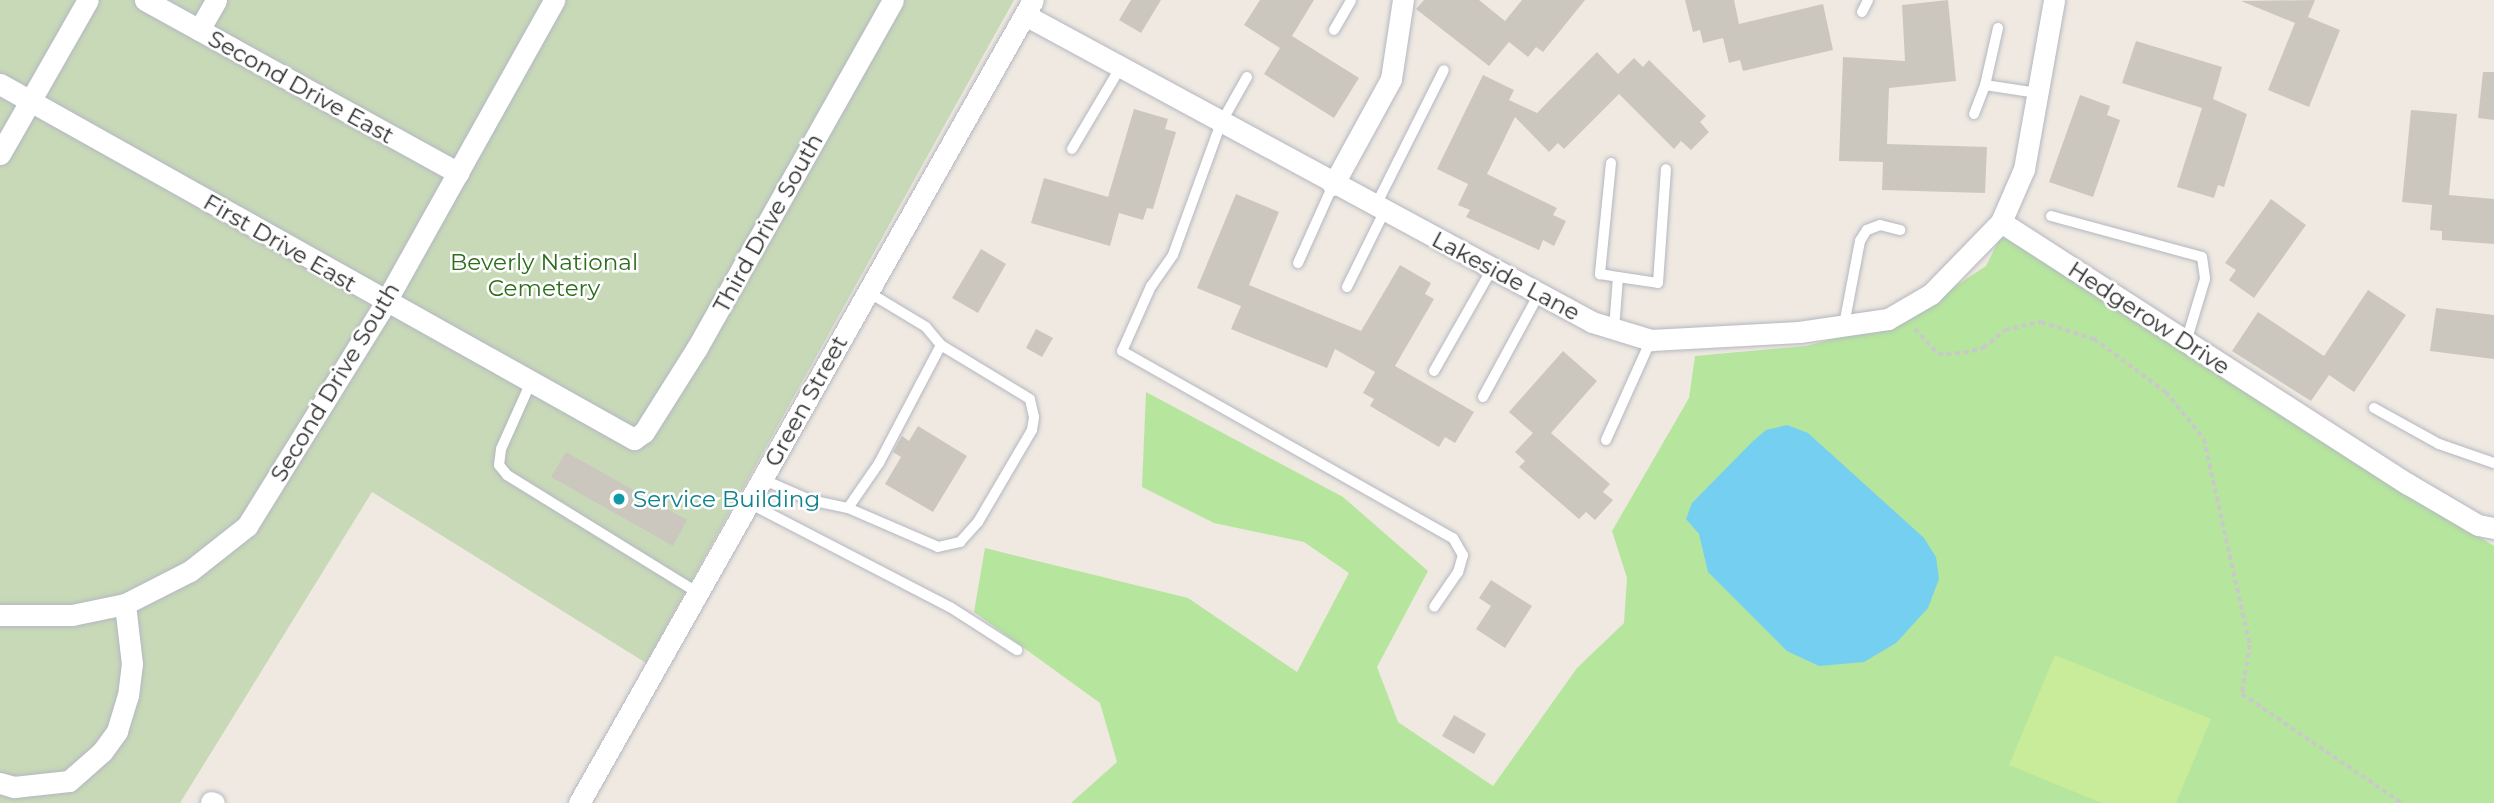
<!DOCTYPE html>
<style>
body{margin:0}
#map{position:relative;width:2494px;height:803px;overflow:hidden;background:#efe9e1;font-family:Montserrat,sans-serif}
div>[style]{position:absolute}
[style*='--x']{left:calc(var(--x)*1px);top:calc(var(--y)*1px);width:calc(var(--w)*1px);rotate:calc(var(--a)*1deg)}
.green>*{inset:0;background:#b6e59e}
.cemetery>*{inset:0;background:#c8d9b8}
.pitch>*{inset:0;background:#c9ec9a}
.water>*{inset:0;background:#75cff0}
.building>*{inset:0;background:#cbc7bf}
.path>*{height:3.5px;margin-top:-1.75px;transform-origin:0;background:repeating-linear-gradient(90deg,#c9c9c9 0 5px,transparent 0 8.5px)}
.roads{filter:drop-shadow(0 0 2px #b4b7c1) drop-shadow(0 0 2px #b4b7c1)}
.lane>*{height:10px;margin:-5px;padding:0 5px;transform-origin:5px;border-radius:5px;background:#fff}
.street>*{height:21px;margin:-10.5px;padding:0 10.5px;transform-origin:10.5px;border-radius:10.5px;background:#fff}
.dots>*{width:19px;height:19px;translate:-50% -50%;box-sizing:border-box;border:4px solid #fff;border-radius:50%}
span{translate:-50% -50%;white-space:nowrap;text-align:center;line-height:1.15;-webkit-text-stroke:5px #fff;paint-order:stroke}
.street-label{font-size:23px;color:#2e2e2e}
.park-label{font-size:23px;color:#2c6e1b}
.culture-label{font-size:23px;color:#0d838f}
.left{translate:0 -50%;text-align:left}
</style>
<div id="map">
<div class="green">
<i style="clip-path:polygon(2002px 234px,2494px 546px,2494px 803px,1071px 803px,1117px 762px,1100px 703px,974px 612px,985px 548px,1188px 598px,1297px 672px,1349px 573px,1304px 542px,1214px 523px,1142px 487px,1146px 392px,1343px 497px,1428px 571px,1377px 667px,1398px 722px,1493px 786px,1577px 668px,1624px 623px,1627px 578px,1612px 531px,1689px 398px,1695px 356px,1806px 346px,1901px 322px,1986px 266px)"></i>
</div>
<div class="cemetery">
<i style="clip-path:polygon(0 0,1014px 0,646px 663px,372px 492px,180px 803px,0 803px)"></i>
</div>
<div class="pitch">
<i style="clip-path:polygon(2055px 655px,2211px 719px,2176px 803px,2102px 803px,2009px 765px)"></i>
</div>
<div class="water">
<i style="clip-path:polygon(1787px 425px,1808px 433px,1924px 538px,1936px 557px,1939px 579px,1928px 608px,1896px 643px,1864px 662px,1819px 666px,1787px 651px,1708px 572px,1699px 534px,1686px 519px,1692px 503px,1753px 441px,1766px 430px)"></i>
</div>
<div class="building">
<i style="clip-path:polygon(1131px 0,1161px 0,1141px 33px,1119px 20px)"></i>
<i style="clip-path:polygon(1260px 0,1314px 0,1292px 36px,1359px 78px,1334px 118px,1264px 74px,1280px 48px,1244px 25px)"></i>
<i style="clip-path:polygon(1424px 0,1479px 0,1505px 21px,1522px 0,1585px 0,1543px 52px,1536px 47px,1528px 57px,1509px 42px,1489px 66px,1416px 9px)"></i>
<i style="clip-path:polygon(1685px 0,1734px 0,1739px 24px,1823px 4px,1833px 50px,1743px 71px,1740px 60px,1729px 63px,1723px 38px,1703px 43px,1700px 30px,1693px 32px)"></i>
<i style="clip-path:polygon(1948px 0,1956px 81px,1889px 88px,1887px 144px,1987px 147px,1985px 193px,1882px 190px,1883px 162px,1839px 161px,1843px 57px,1905px 61px,1902px 5px)"></i>
<i style="clip-path:polygon(2315px 0,2308px 17px,2340px 30px,2309px 107px,2268px 90px,2295px 23px,2241px 1px)"></i>
<i style="clip-path:polygon(2136px 41px,2222px 67px,2213px 99px,2247px 114px,2224px 187px,2218px 185px,2214px 198px,2177px 187px,2202px 108px,2122px 83px)"></i>
<i style="clip-path:polygon(1597px 52px,1618px 74px,1634px 58px,1643px 67px,1649px 60px,1706px 116px,1700px 122px,1709px 132px,1691px 150px,1681px 141px,1674px 149px,1619px 94px,1564px 149px,1558px 143px,1549px 152px,1515px 117px,1487px 174px,1557px 208px,1553px 215px,1566px 221px,1554px 246px,1543px 240px,1539px 250px,1466px 217px,1470px 210px,1458px 205px,1468px 184px,1437px 169px,1483px 75px,1514px 90px,1509px 100px,1537px 113px)"></i>
<i style="clip-path:polygon(2483px 72px,2494px 72px,2494px 120px,2478px 118px)"></i>
<i style="clip-path:polygon(2080px 95px,2110px 106px,2107px 115px,2120px 120px,2093px 197px,2049px 182px)"></i>
<i style="clip-path:polygon(1134px 109px,1168px 119px,1165px 129px,1176px 132px,1153px 209px,1147px 208px,1143px 220px,1119px 213px,1110px 246px,1031px 223px,1044px 178px,1108px 197px)"></i>
<i style="clip-path:polygon(2411px 110px,2457px 114px,2449px 195px,2494px 199px,2494px 244px,2442px 240px,2442px 231px,2430px 230px,2432px 205px,2402px 202px)"></i>
<i style="clip-path:polygon(1236px 194px,1279px 212px,1249px 285px,1361px 331px,1400px 265px,1431px 283px,1425px 294px,1434px 299px,1395px 366px,1474px 412px,1455px 443px,1445px 437px,1439px 447px,1370px 406px,1374px 399px,1363px 393px,1375px 372px,1335px 349px,1327px 368px,1231px 329px,1241px 306px,1197px 288px)"></i>
<i style="clip-path:polygon(2271px 199px,2306px 225px,2254px 298px,2229px 280px,2236px 270px,2225px 263px)"></i>
<i style="clip-path:polygon(981px 249px,1006px 264px,978px 313px,952px 298px)"></i>
<i style="clip-path:polygon(2368px 290px,2406px 315px,2354px 392px,2329px 375px,2311px 401px,2232px 351px,2258px 312px,2324px 356px)"></i>
<i style="clip-path:polygon(2436px 308px,2494px 315px,2494px 359px,2430px 351px)"></i>
<i style="clip-path:polygon(1036px 329px,1053px 338px,1042px 357px,1026px 348px)"></i>
<i style="clip-path:polygon(1563px 351px,1597px 381px,1551px 433px,1610px 484px,1603px 492px,1613px 500px,1595px 520px,1586px 512px,1579px 519px,1519px 467px,1525px 461px,1515px 452px,1533px 433px,1509px 412px)"></i>
<i style="clip-path:polygon(918px 426px,967px 456px,933px 512px,885px 484px,901px 457px,893px 452px,902px 436px,909px 441px)"></i>
<i style="clip-path:polygon(566px 452px,687px 520px,673px 546px,551px 477px)"></i>
<i style="clip-path:polygon(1491px 580px,1532px 606px,1505px 648px,1476px 629px,1491px 606px,1479px 598px)"></i>
<i style="clip-path:polygon(1454px 715px,1486px 734px,1474px 754px,1442px 736px)"></i>
</div>
<div class="path">
<i style="--x:1915;--y:329;--w:34;--a:47"></i>
<i style="--x:1938;--y:354;--w:26;--a:-2"></i>
<i style="--x:1964;--y:353;--w:20;--a:-15"></i>
<i style="--x:1983;--y:348;--w:28;--a:-39"></i>
<i style="--x:2005;--y:330;--w:37;--a:-13"></i>
<i style="--x:2041;--y:322;--w:56;--a:17.8"></i>
<i style="--x:2094;--y:339;--w:89;--a:36.4"></i>
<i style="--x:2166;--y:392;--w:60;--a:51"></i>
<i style="--x:2204;--y:439;--w:211;--a:77.4"></i>
<i style="--x:2250;--y:645;--w:50;--a:99.3"></i>
<i style="--x:2242;--y:694;--w:194;--a:34.3"></i>
</div>
<div class="roads">
<div class="lane">
<i style="--x:1862;--y:12;--w:13;--a:-63"></i>
<i style="--x:1998;--y:28;--w:58;--a:102.8"></i>
<i style="--x:1985;--y:85;--w:53;--a:8.7"></i>
<i style="--x:1334;--y:30;--w:34;--a:-60"></i>
<i style="--x:1247;--y:77;--w:53;--a:119.5"></i>
<i style="--x:1221;--y:123;--w:140;--a:110"></i>
<i style="--x:1173;--y:255;--w:38;--a:125"></i>
<i style="--x:1151;--y:286;--w:71;--a:114"></i>
<i style="--x:1122;--y:351;--w:380;--a:29.5"></i>
<i style="--x:1453;--y:538;--w:20;--a:60"></i>
<i style="--x:1463;--y:555;--w:18;--a:106"></i>
<i style="--x:1458;--y:572;--w:42;--a:124.4"></i>
<i style="--x:1974;--y:114;--w:31;--a:-69"></i>
<i style="--x:1072;--y:149;--w:94;--a:-59.3"></i>
<i style="--x:1611;--y:163;--w:112;--a:95.7"></i>
<i style="--x:1600;--y:274;--w:18;--a:9"></i>
<i style="--x:1618;--y:277;--w:52;--a:94.4"></i>
<i style="--x:1375;--y:207;--w:153;--a:-63.3"></i>
<i style="--x:2051;--y:216;--w:156;--a:15.2"></i>
<i style="--x:2202;--y:257;--w:22;--a:82"></i>
<i style="--x:2205;--y:279;--w:66;--a:106.8"></i>
<i style="--x:1298;--y:263;--w:85;--a:-65.8"></i>
<i style="--x:1618;--y:277;--w:40;--a:8.5"></i>
<i style="--x:1658;--y:283;--w:114;--a:-86"></i>
<i style="--x:1347;--y:287;--w:84;--a:-63.7"></i>
<i style="--x:1844;--y:325;--w:86;--a:-79.2"></i>
<i style="--x:1860;--y:241;--w:13;--a:-58"></i>
<i style="--x:1867;--y:230;--w:14;--a:-21"></i>
<i style="--x:1880;--y:225;--w:21;--a:14"></i>
<i style="--x:1434;--y:371;--w:117;--a:-60.4"></i>
<i style="--x:531;--y:382;--w:73;--a:114.1"></i>
<i style="--x:501;--y:449;--w:16;--a:97"></i>
<i style="--x:499;--y:465;--w:13;--a:51"></i>
<i style="--x:507;--y:475;--w:225;--a:31.7"></i>
<i style="--x:1483;--y:397;--w:117;--a:-61.5"></i>
<i style="--x:2374;--y:408;--w:74;--a:29"></i>
<i style="--x:2439;--y:444;--w:58;--a:19.1"></i>
<i style="--x:1606;--y:440;--w:110;--a:-65.8"></i>
<i style="--x:762;--y:479;--w:52;--a:23.6"></i>
<i style="--x:810;--y:500;--w:39;--a:12"></i>
<i style="--x:848;--y:508;--w:55;--a:-55.4"></i>
<i style="--x:879;--y:463;--w:133;--a:-62.3"></i>
<i style="--x:749;--y:503;--w:226;--a:27.4"></i>
<i style="--x:950;--y:607;--w:80;--a:32.7"></i>
<i style="--x:848;--y:508;--w:98;--a:23.4"></i>
<i style="--x:938;--y:547;--w:23;--a:-13"></i>
<i style="--x:960;--y:542;--w:27;--a:-48"></i>
<i style="--x:978;--y:522;--w:107;--a:-59.6"></i>
<i style="--x:1032;--y:430;--w:13;--a:-81"></i>
<i style="--x:1034;--y:417;--w:18;--a:-103"></i>
<i style="--x:1030;--y:399;--w:104;--a:-148.8"></i>
<i style="--x:941;--y:345;--w:23;--a:-130"></i>
<i style="--x:926;--y:327;--w:68;--a:-148.9"></i>
</div>
<div class="street">
<i style="--x:145;--y:0;--w:358;--a:28.9"></i>
<i style="--x:1025;--y:15;--w:645;--a:28.43"></i>
<i style="--x:1592;--y:322;--w:62;--a:17"></i>
<i style="--x:1651;--y:340;--w:148;--a:-3.1"></i>
<i style="--x:1799;--y:332;--w:90;--a:-8.3"></i>
<i style="--x:1888;--y:319;--w:50;--a:-30.2"></i>
<i style="--x:1931;--y:294;--w:100;--a:-45.8"></i>
<i style="--x:2001;--y:222;--w:58;--a:-66.5"></i>
<i style="--x:2024;--y:169;--w:172;--a:-79.9"></i>
<i style="--x:199;--y:30;--w:34;--a:-60"></i>
<i style="--x:0;--y:84;--w:727;--a:29.25"></i>
<i style="--x:634;--y:439;--w:12;--a:-35"></i>
<i style="--x:644;--y:432;--w:99;--a:-57.8"></i>
<i style="--x:697;--y:348;--w:399;--a:-60.6"></i>
<i style="--x:0;--y:154;--w:177;--a:-60.3"></i>
<i style="--x:1333;--y:185;--w:121;--a:-61.3"></i>
<i style="--x:1391;--y:79;--w:80;--a:-81.4"></i>
<i style="--x:2001;--y:222;--w:484;--a:32.8"></i>
<i style="--x:2408;--y:484;--w:81;--a:30.4"></i>
<i style="--x:2478;--y:525;--w:16;--a:11"></i>
<i style="--x:0;--y:615;--w:72;--a:0"></i>
<i style="--x:72;--y:615;--w:54;--a:-11.7"></i>
<i style="--x:125;--y:604;--w:73;--a:-26.9"></i>
<i style="--x:190;--y:571;--w:73;--a:-38.3"></i>
<i style="--x:247;--y:526;--w:262;--a:-58.2"></i>
<i style="--x:385;--y:303;--w:347;--a:-60.8"></i>
<i style="--x:0;--y:783;--w:15;--a:16"></i>
<i style="--x:14;--y:787;--w:55;--a:-6.2"></i>
<i style="--x:69;--y:781;--w:44;--a:-41.3"></i>
<i style="--x:102;--y:752;--w:26;--a:-54"></i>
<i style="--x:117;--y:731;--w:37;--a:-73"></i>
<i style="--x:128;--y:696;--w:32;--a:-83"></i>
<i style="--x:132;--y:664;--w:60;--a:-96.7"></i>
<i style="--x:211;--y:802;--w:3;--a:18"></i>
<i style="--x:579;--y:803;--w:922;--a:-60.52"></i>
</div>
</div>
<div class="dots">
<i style="left:619px;top:499px;background:#0f9aa8"></i>
</div>
<div class="street-label">
<span style="left:301px;top:87px;rotate:29deg">Second Drive East</span>
<span style="left:768px;top:223px;rotate:-61deg">Third Drive South</span>
<span style="left:280px;top:243px;rotate:30deg">First Drive East</span>
<span style="left:1506px;top:276px;rotate:28deg">Lakeside Lane</span>
<span style="left:2149px;top:318px;rotate:33deg">Hedgerow Drive</span>
<span style="left:335px;top:382px;rotate:-59deg">Second Drive South</span>
<span style="left:806px;top:401px;rotate:-61deg">Green Street</span>
</div>
<div class="park-label">
<span style="left:544px;top:275px">Beverly National<br>Cemetery</span>
</div>
<div class="culture-label">
<span class="left" style="left:633px;top:499px">Service Building</span>
</div>
</div>
